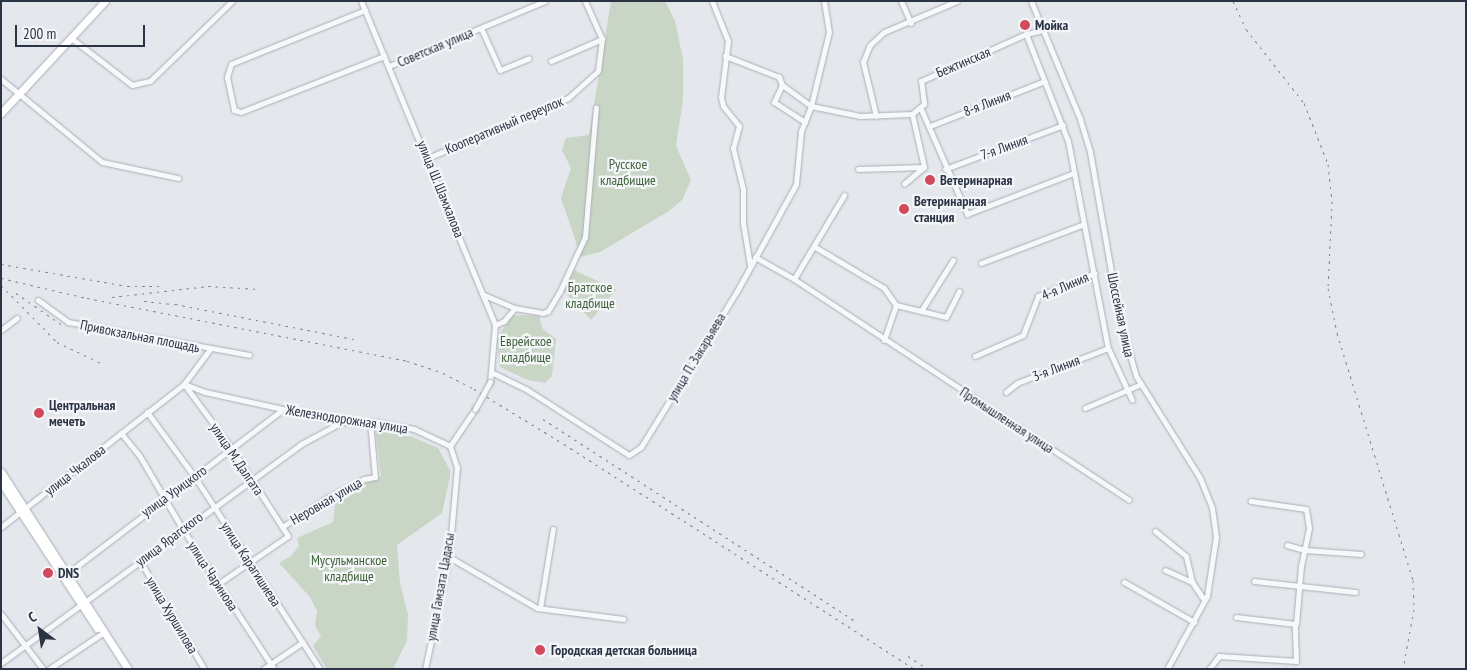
<!DOCTYPE html>
<meta charset="utf-8">
<style>
body{margin:0}
#map{position:relative;width:1467px;height:670px;overflow:hidden;background:#e4e7ec;font-family:"PT Sans Narrow",sans-serif}
div>[style]{position:absolute}
[style*='--x']{left:calc(var(--x)*1px);top:calc(var(--y)*1px);width:calc(var(--w)*1px);rotate:calc(var(--a)*1deg)}
.green>*{inset:0;background:#c9d6c5}
.roads{filter:drop-shadow(0 0 1px #a9aeb7) drop-shadow(0 0 1px #a9aeb7)}
.minor>*{height:5px;margin:-2.5px;padding:0 2.5px;transform-origin:2.5px;border-radius:2.5px;background:#f7f8fa}
.major>*{height:7px;margin:-3.5px;padding:0 3.5px;transform-origin:3.5px;border-radius:3.5px;background:#fff}
.rail>*{height:1px;margin-top:-0.5px;transform-origin:0;background:repeating-linear-gradient(90deg,#7d8696 0 2.5px,transparent 0 7.5px)}
.bridges{filter:drop-shadow(0 0 1px #a9aeb7) drop-shadow(0 0 1px #a9aeb7)}
.minor-bridge>*{height:5px;margin:-2.5px;padding:0 2.5px;transform-origin:2.5px;border-radius:2.5px;background:#f7f8fa}
.dots>*{width:14px;height:14px;translate:-50% -50%;box-sizing:border-box;border:2px solid #f4f6f9;border-radius:50%}
span{translate:-50% -50%;white-space:nowrap;text-align:center;line-height:1.15;-webkit-text-stroke:4.5px #f4f6f9;paint-order:stroke}
.poi-label{font-size:14px;color:#2b3445;font-weight:700}
.left{translate:0 -50%;text-align:left}
.street-label{font-size:14px;color:#2b3445}
.park-label{font-size:14px;color:#3f6138}
.frame{position:absolute;inset:0;border:2px solid #2b3445;pointer-events:none}
.north{position:absolute;left:15px;top:605px;width:50px;height:50px;-webkit-text-stroke:4px #f4f6f9;paint-order:stroke;rotate:329deg;font-size:14px;font-weight:700;line-height:20px;text-align:center;color:#2b3445}
.north::after{content:'';display:block;margin:auto;width:18px;height:22px;background:#2b3445;clip-path:polygon(50% 0,100% 100%,50% 72%,0 100%)}
.scale{position:absolute;left:15px;top:25px;width:130px;height:22px;box-sizing:border-box;border:2px solid #2b3445;border-top:0;padding-left:6px;font-size:15px;line-height:18px;white-space:nowrap;color:#2b3445;-webkit-text-stroke:4px #f4f6f9;paint-order:stroke}
</style>
<div id="map">
<div class="green">
<i style="clip-path:polygon(611px 1px,665px 1px,675px 21px,683px 59px,683px 99px,676px 146px,691px 180px,682px 200px,669px 211px,600px 252px,581px 257px,561px 198px,571px 168px,562px 150px,566px 138px,589px 135px)"></i>
<i style="clip-path:polygon(574px 270px,616px 290px,591px 320px,564px 291px)"></i>
<i style="clip-path:polygon(525px 315px,539px 316px,543px 329px,556px 339px,552px 376px,545px 383px,528px 380px,500px 367px,497px 341px,500px 333px,512px 316px)"></i>
<i style="clip-path:polygon(375px 428px,393px 429px,438px 448px,450px 470px,450px 477px,442px 513px,397px 545px,400px 583px,408px 615px,407px 641px,393px 669px,327px 669px,313px 646px,321px 636px,315px 626px,317px 611px,310px 597px,279px 563px,291px 556px,299px 546px,297px 538px,333px 522px,336px 497px,381px 476px)"></i>
</div>
<div class="roads">
<div class="minor">
<i style="--x:361;--y:1;--w:351;--a:67.5"></i>
<i style="--x:495;--y:325;--w:57;--a:95"></i>
<i style="--x:712;--y:1;--w:43;--a:68.2"></i>
<i style="--x:728;--y:41;--w:56;--a:97.1"></i>
<i style="--x:721;--y:97;--w:9;--a:77"></i>
<i style="--x:723;--y:106;--w:26;--a:51"></i>
<i style="--x:739;--y:126;--w:23;--a:105"></i>
<i style="--x:733;--y:148;--w:42;--a:76.3"></i>
<i style="--x:743;--y:189;--w:34;--a:90"></i>
<i style="--x:743;--y:223;--w:43;--a:80.5"></i>
<i style="--x:824;--y:1;--w:31;--a:81"></i>
<i style="--x:829;--y:32;--w:76;--a:103.7"></i>
<i style="--x:811;--y:106;--w:50;--a:11.5"></i>
<i style="--x:860;--y:116;--w:52;--a:-2.2"></i>
<i style="--x:912;--y:114;--w:54;--a:77.2"></i>
<i style="--x:924;--y:167;--w:26;--a:140"></i>
<i style="--x:901;--y:1;--w:24;--a:66"></i>
<i style="--x:1031;--y:1;--w:128;--a:67.4"></i>
<i style="--x:1080;--y:119;--w:34;--a:73"></i>
<i style="--x:1090;--y:152;--w:167;--a:80"></i>
<i style="--x:1119;--y:316;--w:62;--a:74.2"></i>
<i style="--x:1136;--y:376;--w:120;--a:57.9"></i>
<i style="--x:1200;--y:478;--w:32;--a:68"></i>
<i style="--x:1212;--y:508;--w:29;--a:82"></i>
<i style="--x:1216;--y:537;--w:60;--a:98.7"></i>
<i style="--x:1207;--y:596;--w:83;--a:118.7"></i>
<i style="--x:365;--y:10;--w:144;--a:158.1"></i>
<i style="--x:231;--y:64;--w:14;--a:107"></i>
<i style="--x:227;--y:77;--w:34;--a:78"></i>
<i style="--x:234;--y:110;--w:7;--a:16"></i>
<i style="--x:241;--y:112;--w:154;--a:-21.4"></i>
<i style="--x:481;--y:28;--w:46;--a:65.7"></i>
<i style="--x:500;--y:70;--w:31;--a:-22"></i>
<i style="--x:1026;--y:34;--w:115;--a:68.6"></i>
<i style="--x:1068;--y:141;--w:211;--a:79.1"></i>
<i style="--x:1108;--y:348;--w:57;--a:65.2"></i>
<i style="--x:71;--y:38;--w:77;--a:37.6"></i>
<i style="--x:132;--y:85;--w:18;--a:-13"></i>
<i style="--x:150;--y:81;--w:115;--a:-44.3"></i>
<i style="--x:551;--y:61;--w:56;--a:-23.3"></i>
<i style="--x:389;--y:66;--w:169;--a:-22.6"></i>
<i style="--x:1;--y:79;--w:131;--a:39.4"></i>
<i style="--x:102;--y:162;--w:78;--a:11.9"></i>
<i style="--x:782;--y:85;--w:19;--a:115"></i>
<i style="--x:774;--y:102;--w:37;--a:33"></i>
<i style="--x:921;--y:109;--w:115;--a:66.3"></i>
<i style="--x:967;--y:214;--w:115;--a:-21"></i>
<i style="--x:912;--y:114;--w:16;--a:-40"></i>
<i style="--x:924;--y:104;--w:23;--a:-97"></i>
<i style="--x:921;--y:81;--w:115;--a:-24.1"></i>
<i style="--x:1026;--y:34;--w:17;--a:-13"></i>
<i style="--x:876;--y:116;--w:56;--a:-103.5"></i>
<i style="--x:863;--y:62;--w:18;--a:-68"></i>
<i style="--x:870;--y:45;--w:19;--a:-43"></i>
<i style="--x:884;--y:32;--w:79;--a:-23"></i>
<i style="--x:930;--y:126;--w:123;--a:-21.4"></i>
<i style="--x:428;--y:158;--w:152;--a:-23.2"></i>
<i style="--x:568;--y:98;--w:40;--a:-42"></i>
<i style="--x:598;--y:71;--w:32;--a:-83"></i>
<i style="--x:602;--y:39;--w:42;--a:-114.1"></i>
<i style="--x:858;--y:169;--w:66;--a:-1.7"></i>
<i style="--x:945;--y:169;--w:126;--a:-20.4"></i>
<i style="--x:815;--y:247;--w:80;--a:30.7"></i>
<i style="--x:884;--y:288;--w:21;--a:55"></i>
<i style="--x:755;--y:257;--w:45;--a:29.4"></i>
<i style="--x:794;--y:279;--w:401;--a:33.4"></i>
<i style="--x:981;--y:263;--w:110;--a:-20.7"></i>
<i style="--x:794;--y:279;--w:98;--a:-59.2"></i>
<i style="--x:484;--y:295;--w:34;--a:23"></i>
<i style="--x:515;--y:308;--w:28;--a:10"></i>
<i style="--x:543;--y:313;--w:5;--a:-22"></i>
<i style="--x:548;--y:311;--w:23;--a:-59"></i>
<i style="--x:560;--y:291;--w:60;--a:-65.2"></i>
<i style="--x:585;--y:237;--w:130;--a:-85.2"></i>
<i style="--x:38;--y:300;--w:37;--a:36"></i>
<i style="--x:68;--y:322;--w:184;--a:10.3"></i>
<i style="--x:921;--y:311;--w:60;--a:-57.9"></i>
<i style="--x:495;--y:325;--w:10;--a:-24"></i>
<i style="--x:504;--y:321;--w:17;--a:-50"></i>
<i style="--x:1;--y:330;--w:20;--a:-37"></i>
<i style="--x:884;--y:340;--w:37;--a:-71"></i>
<i style="--x:896;--y:305;--w:51;--a:13.5"></i>
<i style="--x:946;--y:317;--w:29;--a:-63"></i>
<i style="--x:975;--y:356;--w:52;--a:-23.6"></i>
<i style="--x:1023;--y:335;--w:42;--a:-69"></i>
<i style="--x:1038;--y:296;--w:61;--a:-22"></i>
<i style="--x:493;--y:373;--w:37;--a:26"></i>
<i style="--x:526;--y:389;--w:122;--a:32.7"></i>
<i style="--x:629;--y:455;--w:14;--a:-34"></i>
<i style="--x:641;--y:447;--w:183;--a:-58.4"></i>
<i style="--x:737;--y:291;--w:122;--a:-61.1"></i>
<i style="--x:796;--y:184;--w:53;--a:-84.6"></i>
<i style="--x:801;--y:131;--w:27;--a:-68"></i>
<i style="--x:811;--y:106;--w:36;--a:-144"></i>
<i style="--x:782;--y:85;--w:9;--a:-111"></i>
<i style="--x:779;--y:77;--w:58;--a:-158.7"></i>
<i style="--x:184;--y:384;--w:22;--a:21"></i>
<i style="--x:205;--y:392;--w:140;--a:12.4"></i>
<i style="--x:342;--y:422;--w:33;--a:0"></i>
<i style="--x:375;--y:422;--w:40;--a:10"></i>
<i style="--x:414;--y:429;--w:40;--a:25"></i>
<i style="--x:450;--y:446;--w:22;--a:72"></i>
<i style="--x:457;--y:467;--w:90;--a:95.1"></i>
<i style="--x:449;--y:557;--w:115;--a:102.1"></i>
<i style="--x:184;--y:384;--w:81;--a:53.6"></i>
<i style="--x:232;--y:449;--w:103;--a:57.2"></i>
<i style="--x:288;--y:536;--w:85;--a:145.6"></i>
<i style="--x:1006;--y:392;--w:14;--a:-39"></i>
<i style="--x:1017;--y:383;--w:97;--a:-21"></i>
<i style="--x:1085;--y:408;--w:61;--a:-23.2"></i>
<i style="--x:147;--y:412;--w:79;--a:53.7"></i>
<i style="--x:194;--y:476;--w:230;--a:56.9"></i>
<i style="--x:121;--y:433;--w:28;--a:51"></i>
<i style="--x:139;--y:455;--w:85;--a:59.5"></i>
<i style="--x:182;--y:528;--w:168;--a:56.9"></i>
<i style="--x:450;--y:446;--w:45;--a:-56"></i>
<i style="--x:1;--y:527;--w:232;--a:-38"></i>
<i style="--x:184;--y:384;--w:44;--a:-53.4"></i>
<i style="--x:282;--y:527;--w:54;--a:-32.8"></i>
<i style="--x:327;--y:498;--w:42;--a:-27.2"></i>
<i style="--x:364;--y:479;--w:11;--a:-10"></i>
<i style="--x:375;--y:477;--w:55;--a:-95.2"></i>
<i style="--x:1155;--y:531;--w:40;--a:39"></i>
<i style="--x:1186;--y:556;--w:27;--a:77"></i>
<i style="--x:1192;--y:582;--w:22;--a:56"></i>
<i style="--x:1287;--y:545;--w:19;--a:16"></i>
<i style="--x:1305;--y:550;--w:56;--a:4.1"></i>
<i style="--x:449;--y:557;--w:102;--a:30.1"></i>
<i style="--x:537;--y:608;--w:87;--a:7.3"></i>
<i style="--x:140;--y:561;--w:126;--a:59.3"></i>
<i style="--x:1165;--y:570;--w:30;--a:24"></i>
<i style="--x:68;--y:573;--w:269;--a:-37.3"></i>
<i style="--x:1254;--y:581;--w:102;--a:6.2"></i>
<i style="--x:1124;--y:582;--w:81;--a:29.7"></i>
<i style="--x:540;--y:608;--w:80;--a:-80.7"></i>
<i style="--x:1;--y:614;--w:69;--a:52.6"></i>
<i style="--x:1236;--y:617;--w:60;--a:6.7"></i>
<i style="--x:1296;--y:624;--w:58;--a:-85.1"></i>
<i style="--x:1301;--y:566;--w:39;--a:-78"></i>
<i style="--x:1309;--y:528;--w:19;--a:-99"></i>
<i style="--x:1306;--y:509;--w:56;--a:-171.7"></i>
<i style="--x:1;--y:663;--w:371;--a:-36.1"></i>
<i style="--x:301;--y:444;--w:47;--a:-28.2"></i>
<i style="--x:49;--y:669;--w:63;--a:-33.9"></i>
<i style="--x:263;--y:669;--w:48;--a:-34"></i>
<i style="--x:1209;--y:669;--w:16;--a:-52"></i>
<i style="--x:1219;--y:656;--w:77;--a:3.7"></i>
<i style="--x:1296;--y:661;--w:36;--a:-92"></i>
</div>
<div class="major">
<i style="--x:1;--y:113;--w:153;--a:-47.1"></i>
<i style="--x:1;--y:472;--w:234;--a:57.2"></i>
<i style="--x:1;--y:482;--w:175;--a:56.7"></i>
</div>
</div>
<div class="rail">
<i style="--x:1233;--y:1;--w:31;--a:65"></i>
<i style="--x:1246;--y:29;--w:94;--a:51.9"></i>
<i style="--x:1304;--y:103;--w:66;--a:68.5"></i>
<i style="--x:1328;--y:164;--w:37;--a:84"></i>
<i style="--x:1332;--y:201;--w:87;--a:92.6"></i>
<i style="--x:1328;--y:288;--w:46;--a:78.7"></i>
<i style="--x:1337;--y:333;--w:258;--a:72.9"></i>
<i style="--x:1413;--y:580;--w:29;--a:88"></i>
<i style="--x:1414;--y:609;--w:61;--a:100.4"></i>
<i style="--x:1;--y:264;--w:128;--a:9.9"></i>
<i style="--x:127;--y:286;--w:34;--a:0"></i>
<i style="--x:1;--y:278;--w:88;--a:13.1"></i>
<i style="--x:87;--y:298;--w:326;--a:11.1"></i>
<i style="--x:407;--y:361;--w:38;--a:18"></i>
<i style="--x:443;--y:373;--w:35;--a:27"></i>
<i style="--x:474;--y:389;--w:105;--a:31.4"></i>
<i style="--x:564;--y:444;--w:417;--a:32.7"></i>
<i style="--x:1;--y:285;--w:80;--a:45.5"></i>
<i style="--x:57;--y:342;--w:49;--a:25.5"></i>
<i style="--x:16;--y:293;--w:56;--a:34.8"></i>
<i style="--x:112;--y:297;--w:97;--a:-6.5"></i>
<i style="--x:208;--y:286;--w:51;--a:3.4"></i>
<i style="--x:144;--y:301;--w:31;--a:6"></i>
<i style="--x:175;--y:304;--w:182;--a:11.1"></i>
<i style="--x:543;--y:419;--w:370;--a:32.9"></i>
<i style="--x:908;--y:656;--w:24;--a:33"></i>
</div>
<div class="bridges">
<div class="minor-bridge">
<i style="--x:475;--y:409;--w:31;--a:-61"></i>
</div>
</div>
<div class="dots">
<i style="left:1025px;top:25px;background:#d1495b"></i>
<i style="left:930px;top:180px;background:#d1495b"></i>
<i style="left:904px;top:209px;background:#d1495b"></i>
<i style="left:39px;top:413px;background:#d1495b"></i>
<i style="left:48px;top:573px;background:#d1495b"></i>
<i style="left:540px;top:650px;background:#d1495b"></i>
</div>
<div class="poi-label">
<span class="left" style="left:1035px;top:25px">Мойка</span>
<span class="left" style="left:940px;top:180px">Ветеринарная</span>
<span class="left" style="left:914px;top:209px">Ветеринарная<br>станция</span>
<span class="left" style="left:49px;top:413px">Центральная<br>мечеть</span>
<span class="left" style="left:58px;top:573px">DNS</span>
<span class="left" style="left:551px;top:650px">Городская детская больница</span>
</div>
<div class="street-label">
<span style="left:435px;top:47px;rotate:-23deg">Советская улица</span>
<span style="left:963px;top:62px;rotate:-23deg">Бежтинская</span>
<span style="left:987px;top:103px;rotate:-21deg">8-я Линия</span>
<span style="left:504px;top:125px;rotate:-23deg">Кооперативный переулок</span>
<span style="left:1004px;top:147px;rotate:-20deg">7-я Линия</span>
<span style="left:441px;top:189px;rotate:68deg">улица Ш. Шамхалова</span>
<span style="left:1065px;top:286px;rotate:-24deg">4-я Линия</span>
<span style="left:1121px;top:315px;rotate:78deg">Шоссейная улица</span>
<span style="left:140px;top:336px;rotate:11deg">Привокзальная площадь</span>
<span style="left:696px;top:357px;rotate:-59deg">улица П. Закарьяева</span>
<span style="left:1056px;top:368px;rotate:-21deg">3-я Линия</span>
<span style="left:347px;top:419px;rotate:9deg">Железнодорожная улица</span>
<span style="left:1007px;top:420px;rotate:33deg">Промышленная улица</span>
<span style="left:237px;top:459px;rotate:56deg">улица М. Далгата</span>
<span style="left:75px;top:470px;rotate:-38deg">улица Чкалова</span>
<span style="left:174px;top:491px;rotate:-36deg">улица Урицкого</span>
<span style="left:326px;top:501px;rotate:-30deg">Неровная улица</span>
<span style="left:169px;top:539px;rotate:-37deg">улица Ярагского</span>
<span style="left:251px;top:564px;rotate:57deg">улица Карагишиева</span>
<span style="left:213px;top:576px;rotate:57deg">улица Чаринова</span>
<span style="left:440px;top:587px;rotate:-80deg">улица Гамзата Цадасы</span>
<span style="left:172px;top:615px;rotate:59deg">улица Хуршилова</span>
</div>
<div class="park-label">
<span style="left:628px;top:172px">Русское<br>кладбищие</span>
<span style="left:590px;top:295px">Братское<br>кладбище</span>
<span style="left:526px;top:349px">Еврейское<br>кладбище</span>
<span style="left:349px;top:568px">Мусульманское<br>кладбище</span>
</div>
<div class="frame"></div>
<div class="north">С</div>
<div class="scale">200 m</div>
</div>
